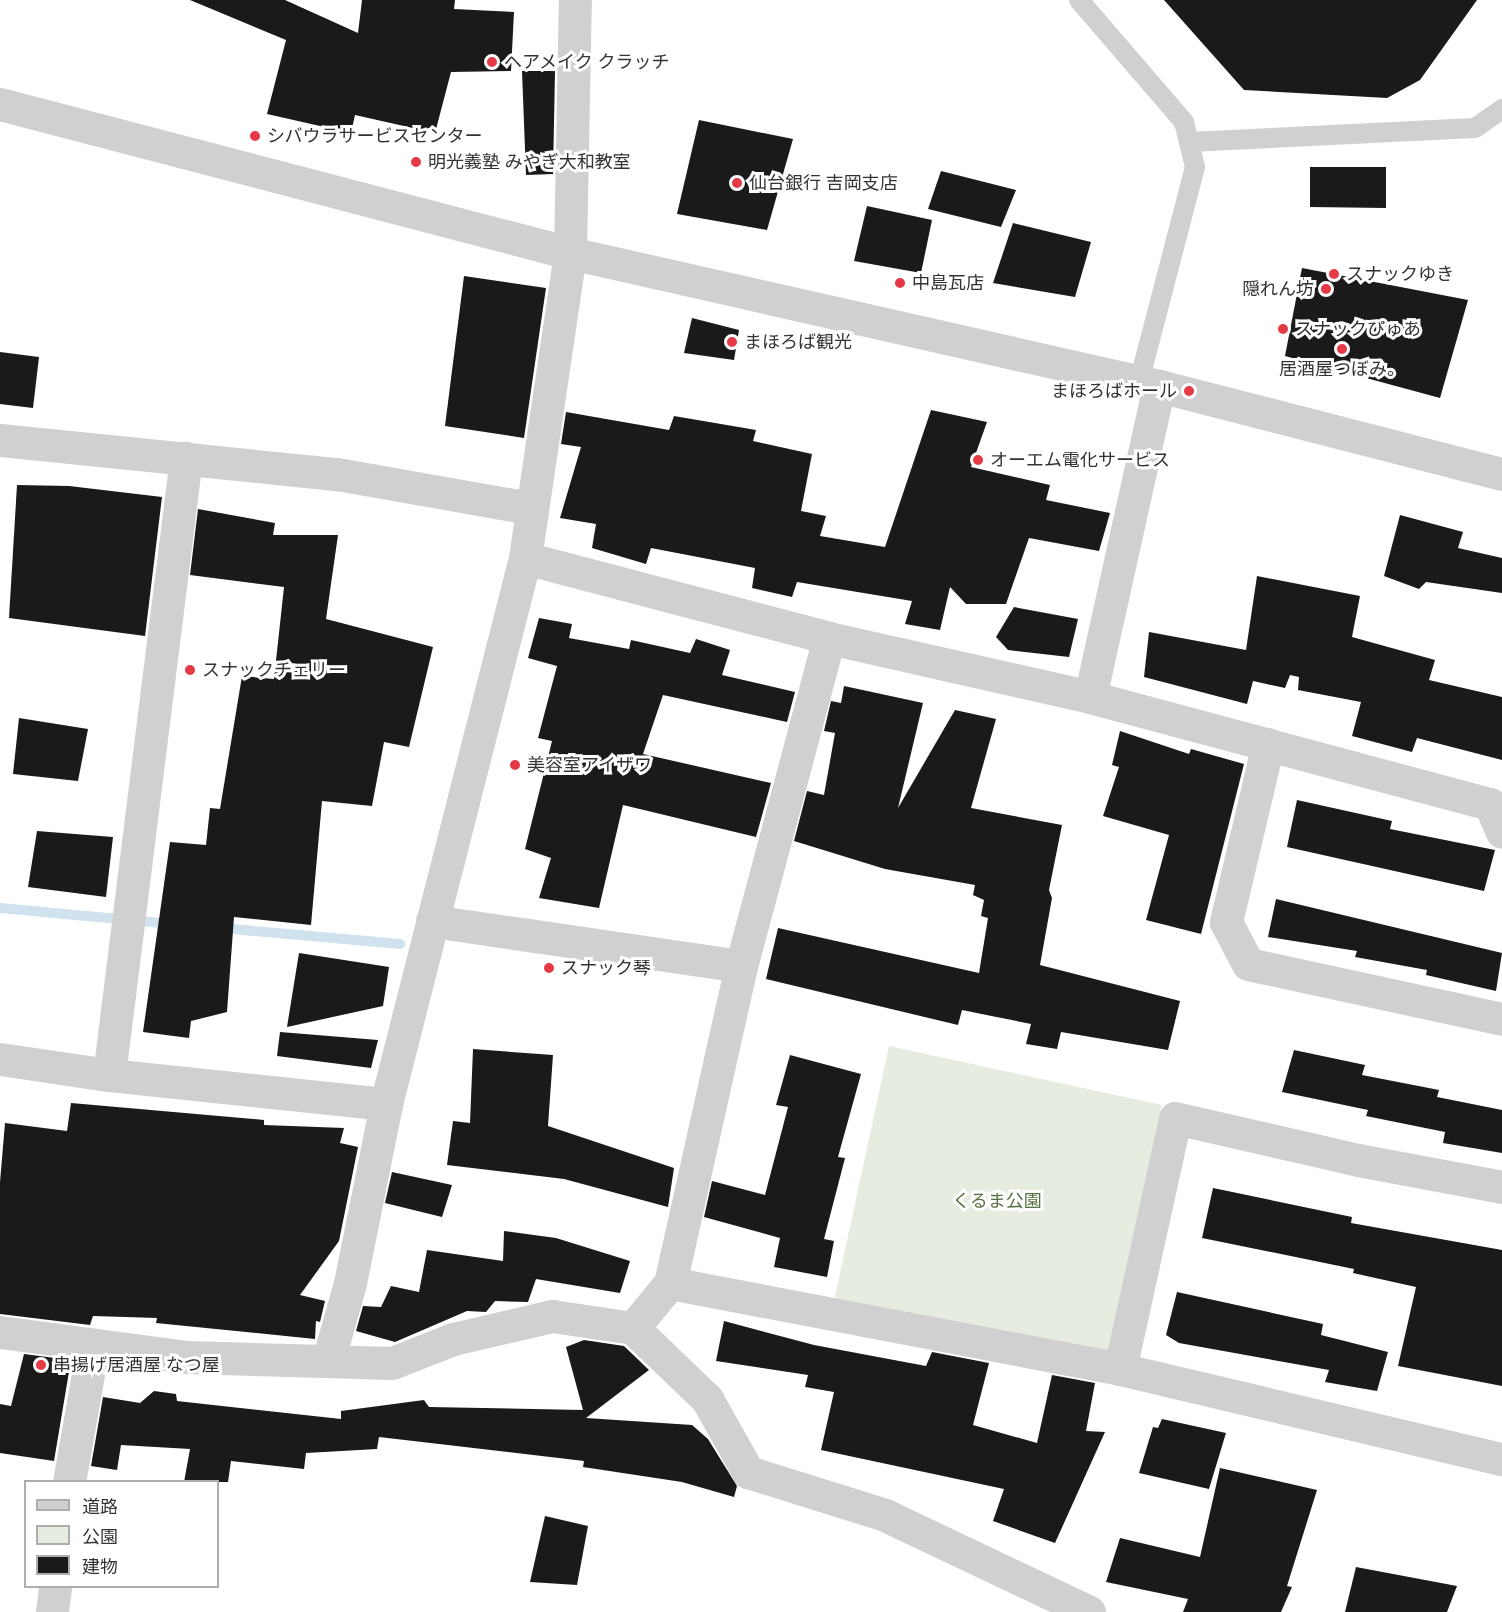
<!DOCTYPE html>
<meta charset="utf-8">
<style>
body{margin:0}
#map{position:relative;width:1502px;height:1612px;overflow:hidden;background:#fff;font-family:Montserrat,"Noto Sans JP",sans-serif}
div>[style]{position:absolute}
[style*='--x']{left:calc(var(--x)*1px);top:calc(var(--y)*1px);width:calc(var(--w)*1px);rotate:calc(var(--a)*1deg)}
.green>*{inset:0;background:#e6ecdf}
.stream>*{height:10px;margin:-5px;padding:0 5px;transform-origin:5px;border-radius:5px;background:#cfe2ee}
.building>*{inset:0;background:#1a1a1a}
.service>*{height:20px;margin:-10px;padding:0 10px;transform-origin:10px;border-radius:10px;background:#d0d0d0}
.minor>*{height:33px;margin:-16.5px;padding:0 16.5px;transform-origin:16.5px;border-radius:16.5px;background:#d0d0d0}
.tertiary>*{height:33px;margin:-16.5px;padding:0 16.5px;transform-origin:16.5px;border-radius:16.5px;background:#d0d0d0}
.dots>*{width:16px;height:16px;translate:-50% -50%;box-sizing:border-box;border:3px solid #fff;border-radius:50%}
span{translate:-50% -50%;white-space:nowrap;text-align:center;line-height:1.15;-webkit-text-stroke:6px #fff;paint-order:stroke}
.poi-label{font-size:18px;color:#333}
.left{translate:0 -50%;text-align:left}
.right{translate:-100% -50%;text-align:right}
.park-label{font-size:18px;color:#56703f}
.legend{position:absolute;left:24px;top:1480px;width:195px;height:108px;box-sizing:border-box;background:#fff;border:2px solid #adadad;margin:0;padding:8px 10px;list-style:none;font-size:18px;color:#333}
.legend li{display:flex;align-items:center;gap:12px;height:30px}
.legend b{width:30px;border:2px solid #adadad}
</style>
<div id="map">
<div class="green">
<i style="clip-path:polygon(889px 1046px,1162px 1105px,1110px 1353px,834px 1301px)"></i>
</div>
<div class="stream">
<i style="--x:0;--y:908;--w:173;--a:5.3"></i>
<i style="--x:221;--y:928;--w:180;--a:5.1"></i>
</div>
<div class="building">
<i style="clip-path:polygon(190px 0,285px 0,358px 33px,362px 0,455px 0,454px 9px,514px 12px,511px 71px,451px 72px,435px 133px,355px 115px,351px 133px,267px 114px,286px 40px)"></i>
<i style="clip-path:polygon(1164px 0,1477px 0,1420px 80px,1387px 98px,1244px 90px)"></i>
<i style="clip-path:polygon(522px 71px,555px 71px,553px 174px,526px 175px)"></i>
<i style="clip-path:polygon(699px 120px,793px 139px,767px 230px,677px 214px)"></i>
<i style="clip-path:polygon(1310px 167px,1386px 167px,1386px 208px,1310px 207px)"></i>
<i style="clip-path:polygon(941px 171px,1016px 190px,1001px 227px,928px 209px)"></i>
<i style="clip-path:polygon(867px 206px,932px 220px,921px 273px,854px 261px)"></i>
<i style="clip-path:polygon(1013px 223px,1091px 242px,1075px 297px,993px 283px)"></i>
<i style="clip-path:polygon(1302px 268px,1468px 300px,1440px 398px,1285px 356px)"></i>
<i style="clip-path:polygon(464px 276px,546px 288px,524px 438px,445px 426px)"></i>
<i style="clip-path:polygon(692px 318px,739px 330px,734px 360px,684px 353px)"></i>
<i style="clip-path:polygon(0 352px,39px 357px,33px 408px,0 404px)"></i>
<i style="clip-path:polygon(931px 410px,987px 422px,971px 467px,1050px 485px,1046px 500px,1110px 513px,1099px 551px,1029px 538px,1006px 604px,966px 604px,950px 587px,940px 630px,905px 624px,912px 601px,797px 582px,792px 597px,752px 588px,755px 568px,651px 548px,646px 564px,592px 548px,596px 524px,560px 518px,581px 447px,561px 444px,566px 412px,669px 430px,674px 416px,756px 430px,753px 441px,812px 454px,801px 511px,826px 516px,820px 536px,885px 547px)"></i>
<i style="clip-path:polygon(17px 485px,69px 486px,162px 497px,145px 636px,9px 618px)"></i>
<i style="clip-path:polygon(198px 509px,275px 523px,273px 535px,338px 535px,326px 619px,433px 647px,409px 747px,384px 742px,372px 806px,322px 801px,311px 925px,234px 917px,227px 1012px,191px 1021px,189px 1038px,143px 1032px,170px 842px,206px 845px,210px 808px,220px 809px,242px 676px,274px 679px,284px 587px,190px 575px)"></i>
<i style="clip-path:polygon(1400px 515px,1463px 532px,1458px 548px,1502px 558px,1502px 593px,1426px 582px,1419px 589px,1384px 576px)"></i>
<i style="clip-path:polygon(1257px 576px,1360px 596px,1352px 637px,1435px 660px,1429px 680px,1502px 697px,1502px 760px,1417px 738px,1412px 752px,1352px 736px,1361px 702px,1298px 690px,1299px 677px,1290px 675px,1285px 688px,1253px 681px,1247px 704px,1144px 677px,1149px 632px,1246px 650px)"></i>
<i style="clip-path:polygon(1014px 607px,1078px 619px,1069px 657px,1008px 650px,996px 637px)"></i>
<i style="clip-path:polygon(539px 618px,572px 624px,569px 638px,629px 649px,631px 640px,690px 653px,696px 639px,730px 650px,722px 675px,795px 692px,787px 722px,663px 695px,643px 754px,771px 783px,756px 837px,623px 805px,599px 908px,539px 898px,551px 858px,525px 849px,552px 741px,538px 738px,557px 666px,528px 658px)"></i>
<i style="clip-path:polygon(844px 686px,923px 703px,898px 808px,955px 710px,996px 719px,971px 808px,1062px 825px,1049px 890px,1052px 898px,1040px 965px,1180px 1001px,1168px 1050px,1061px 1032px,1057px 1049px,1026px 1044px,1031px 1024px,962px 1010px,958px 1025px,766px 979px,778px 928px,979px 973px,988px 918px,981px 916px,984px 900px,973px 895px,975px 885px,885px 869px,794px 841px,807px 791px,824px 795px,835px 733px,824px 731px,831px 701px,841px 703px)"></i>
<i style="clip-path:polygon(19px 718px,88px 729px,78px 781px,13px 774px)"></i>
<i style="clip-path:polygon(1120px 731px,1189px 754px,1191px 749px,1244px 764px,1201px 934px,1146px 920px,1169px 835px,1103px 816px,1119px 767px,1112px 765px)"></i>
<i style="clip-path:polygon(1297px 800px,1392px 821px,1390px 829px,1495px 850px,1484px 891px,1287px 847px)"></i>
<i style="clip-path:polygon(37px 831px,113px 837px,106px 897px,28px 887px)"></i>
<i style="clip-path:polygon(1276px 899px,1502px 953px,1496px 991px,1426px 975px,1427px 970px,1355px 957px,1357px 951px,1268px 937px)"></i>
<i style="clip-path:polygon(299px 953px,389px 967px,383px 1006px,287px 1027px)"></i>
<i style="clip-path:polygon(280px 1032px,378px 1040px,371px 1068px,277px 1056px)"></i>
<i style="clip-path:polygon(473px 1049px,553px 1055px,548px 1126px,674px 1168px,668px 1207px,564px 1179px,447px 1165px,453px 1121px,470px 1123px)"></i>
<i style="clip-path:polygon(1294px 1050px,1365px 1065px,1362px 1075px,1439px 1090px,1437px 1097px,1502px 1110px,1502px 1153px,1443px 1143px,1445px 1132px,1366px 1116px,1368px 1110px,1282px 1092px)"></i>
<i style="clip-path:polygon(790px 1055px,861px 1074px,838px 1157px,845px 1158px,824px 1239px,834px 1241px,827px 1277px,774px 1267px,780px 1238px,704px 1217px,712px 1181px,765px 1195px,788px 1107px,776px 1105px)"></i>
<i style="clip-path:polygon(71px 1103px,264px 1120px,264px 1125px,344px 1128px,340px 1143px,358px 1147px,339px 1241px,300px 1295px,325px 1301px,320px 1322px,316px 1321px,315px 1339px,156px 1323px,157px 1318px,93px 1316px,90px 1325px,0 1314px,0 1182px,5px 1123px,67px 1131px)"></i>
<i style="clip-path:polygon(392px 1172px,452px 1185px,442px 1217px,385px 1203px)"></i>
<i style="clip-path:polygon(1213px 1188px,1352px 1217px,1351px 1223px,1502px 1250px,1502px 1386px,1398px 1366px,1416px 1287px,1353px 1273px,1354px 1269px,1202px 1238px)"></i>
<i style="clip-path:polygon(504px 1231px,556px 1238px,630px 1261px,620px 1293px,536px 1279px,528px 1302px,495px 1301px,486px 1312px,467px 1311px,395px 1342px,356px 1331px,363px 1306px,381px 1307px,391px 1286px,419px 1292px,427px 1250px,503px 1261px)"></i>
<i style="clip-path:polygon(1177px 1292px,1323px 1324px,1321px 1335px,1388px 1352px,1377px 1391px,1325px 1382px,1329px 1370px,1179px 1343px,1166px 1335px)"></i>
<i style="clip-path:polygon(724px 1321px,814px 1345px,926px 1366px,932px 1352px,989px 1363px,973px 1425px,1037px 1443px,1052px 1375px,1095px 1383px,1086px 1431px,1105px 1432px,1055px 1543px,993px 1521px,1004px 1489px,821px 1450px,834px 1392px,805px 1387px,808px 1375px,716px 1361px)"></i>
<i style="clip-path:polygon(584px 1340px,624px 1346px,649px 1370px,586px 1418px,692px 1425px,708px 1439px,737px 1486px,734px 1497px,682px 1482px,583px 1467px,584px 1461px,379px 1437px,377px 1449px,306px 1453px,304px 1469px,231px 1461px,228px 1482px,184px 1482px,190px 1449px,121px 1445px,117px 1470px,91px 1466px,103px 1397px,140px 1403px,154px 1391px,176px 1394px,177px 1401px,341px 1419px,341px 1411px,424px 1400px,429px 1407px,583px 1410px,566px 1347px)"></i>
<i style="clip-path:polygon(24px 1354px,71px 1360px,54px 1461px,0 1453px,0 1404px,11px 1406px)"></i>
<i style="clip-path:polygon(1162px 1419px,1226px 1433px,1209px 1489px,1139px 1473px,1153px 1427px,1158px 1428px)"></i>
<i style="clip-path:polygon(1220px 1468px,1317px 1490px,1287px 1586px,1292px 1587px,1281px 1612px,1183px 1612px,1188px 1599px,1106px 1582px,1120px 1538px,1200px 1557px)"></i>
<i style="clip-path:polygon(545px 1516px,588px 1526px,577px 1585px,530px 1582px)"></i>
<i style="clip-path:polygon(1356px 1567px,1457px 1586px,1447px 1612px,1345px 1612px)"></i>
</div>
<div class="service">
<i style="--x:1079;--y:0;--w:161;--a:49.3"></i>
<i style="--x:1184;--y:122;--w:46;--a:76.3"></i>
<i style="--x:1195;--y:167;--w:222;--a:104.6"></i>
<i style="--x:1189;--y:142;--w:286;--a:-2.8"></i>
<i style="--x:1475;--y:128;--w:33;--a:-35"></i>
</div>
<div class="minor">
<i style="--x:0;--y:440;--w:339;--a:5.8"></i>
<i style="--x:337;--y:474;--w:196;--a:10"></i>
<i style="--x:525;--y:558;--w:314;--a:14.7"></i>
<i style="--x:829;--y:638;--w:268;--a:12.7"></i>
<i style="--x:1090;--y:697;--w:414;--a:15"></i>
<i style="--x:1490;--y:804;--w:30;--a:67"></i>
<i style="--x:829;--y:638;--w:340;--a:105"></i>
<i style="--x:741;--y:966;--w:325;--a:102.6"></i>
<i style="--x:670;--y:1283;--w:458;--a:10.8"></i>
<i style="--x:1120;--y:1369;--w:257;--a:-77.6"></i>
<i style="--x:1175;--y:1118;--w:188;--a:12.9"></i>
<i style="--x:1358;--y:1160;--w:147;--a:10.6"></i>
<i style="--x:1090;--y:697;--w:319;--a:-77.5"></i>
<i style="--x:1268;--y:744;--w:183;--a:103.3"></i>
<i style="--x:1226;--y:922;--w:47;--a:62.4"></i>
<i style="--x:1248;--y:964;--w:260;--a:12.2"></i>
<i style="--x:432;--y:921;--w:312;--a:8.3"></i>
<i style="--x:0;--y:1059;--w:110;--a:8.4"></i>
<i style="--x:109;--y:1075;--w:279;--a:6"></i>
<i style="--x:109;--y:1075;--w:622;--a:-82.89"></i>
<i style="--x:633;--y:1328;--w:58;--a:-50.6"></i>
<i style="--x:0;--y:1332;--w:189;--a:7.6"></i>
<i style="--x:187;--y:1357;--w:205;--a:1.7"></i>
<i style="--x:392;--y:1363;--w:66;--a:-21.5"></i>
<i style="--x:453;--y:1339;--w:102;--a:-13.1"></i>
<i style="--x:552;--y:1316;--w:82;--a:8.4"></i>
<i style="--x:633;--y:1328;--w:103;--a:43.8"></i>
<i style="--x:707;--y:1399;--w:84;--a:60.7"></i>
<i style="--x:748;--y:1472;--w:144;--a:17.4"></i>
<i style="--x:885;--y:1515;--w:226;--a:25.4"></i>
<i style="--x:328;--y:1361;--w:81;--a:-74.2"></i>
<i style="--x:350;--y:1283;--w:183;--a:-78.6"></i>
<i style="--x:386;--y:1104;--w:563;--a:-75.72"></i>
<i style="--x:525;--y:558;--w:308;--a:-81.6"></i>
<i style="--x:570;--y:253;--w:253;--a:-88.9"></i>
<i style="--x:1120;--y:1369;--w:392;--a:13.3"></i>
<i style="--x:69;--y:1482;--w:138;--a:-80"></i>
<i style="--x:52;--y:1612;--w:26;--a:-83"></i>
</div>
<div class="tertiary">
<i style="--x:0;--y:104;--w:589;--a:14.65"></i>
<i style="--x:570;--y:253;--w:604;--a:12.72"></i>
<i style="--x:1159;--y:386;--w:354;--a:14.4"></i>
</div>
<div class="dots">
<i style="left:492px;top:62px;background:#e63946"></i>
<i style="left:255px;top:136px;background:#e63946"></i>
<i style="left:416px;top:162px;background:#e63946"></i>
<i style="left:737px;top:183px;background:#e63946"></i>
<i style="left:1334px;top:274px;background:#e63946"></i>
<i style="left:900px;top:283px;background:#e63946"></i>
<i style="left:1326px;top:289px;background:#e63946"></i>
<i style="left:1283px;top:329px;background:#e63946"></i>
<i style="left:732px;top:342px;background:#e63946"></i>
<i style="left:1342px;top:349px;background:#e63946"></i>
<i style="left:1189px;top:391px;background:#e63946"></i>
<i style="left:978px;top:460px;background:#e63946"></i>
<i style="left:190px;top:670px;background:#e63946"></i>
<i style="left:515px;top:765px;background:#e63946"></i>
<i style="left:549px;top:968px;background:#e63946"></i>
<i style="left:41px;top:1365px;background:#e63946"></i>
</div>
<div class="poi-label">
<span class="left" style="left:504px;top:62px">ヘアメイク クラッチ</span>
<span class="left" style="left:267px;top:136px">シバウラサービスセンター</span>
<span class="left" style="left:428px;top:162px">明光義塾 みやぎ大和教室</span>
<span class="left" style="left:749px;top:183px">仙台銀行 吉岡支店</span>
<span class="left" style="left:1346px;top:274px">スナックゆき</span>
<span class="left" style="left:912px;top:283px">中島瓦店</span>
<span class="right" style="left:1314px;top:289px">隠れん坊</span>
<span class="left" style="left:1295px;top:329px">スナックぴゅあ</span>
<span class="left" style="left:744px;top:342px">まほろば観光</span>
<span style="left:1342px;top:369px">居酒屋つぼみ。</span>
<span class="right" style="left:1177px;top:391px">まほろばホール</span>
<span class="left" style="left:990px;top:460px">オーエム電化サービス</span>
<span class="left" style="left:202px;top:670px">スナックチェリー</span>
<span class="left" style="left:527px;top:765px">美容室アイザワ</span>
<span class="left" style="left:561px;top:968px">スナック琴</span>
<span class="left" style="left:53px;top:1365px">串揚げ居酒屋 なつ屋</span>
</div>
<div class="park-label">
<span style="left:997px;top:1201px">くるま公園</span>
</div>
<ul class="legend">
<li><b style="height:8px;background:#d0d0d0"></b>道路</li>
<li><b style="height:16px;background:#e6ecdf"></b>公園</li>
<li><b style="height:16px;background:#1a1a1a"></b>建物</li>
</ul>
</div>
